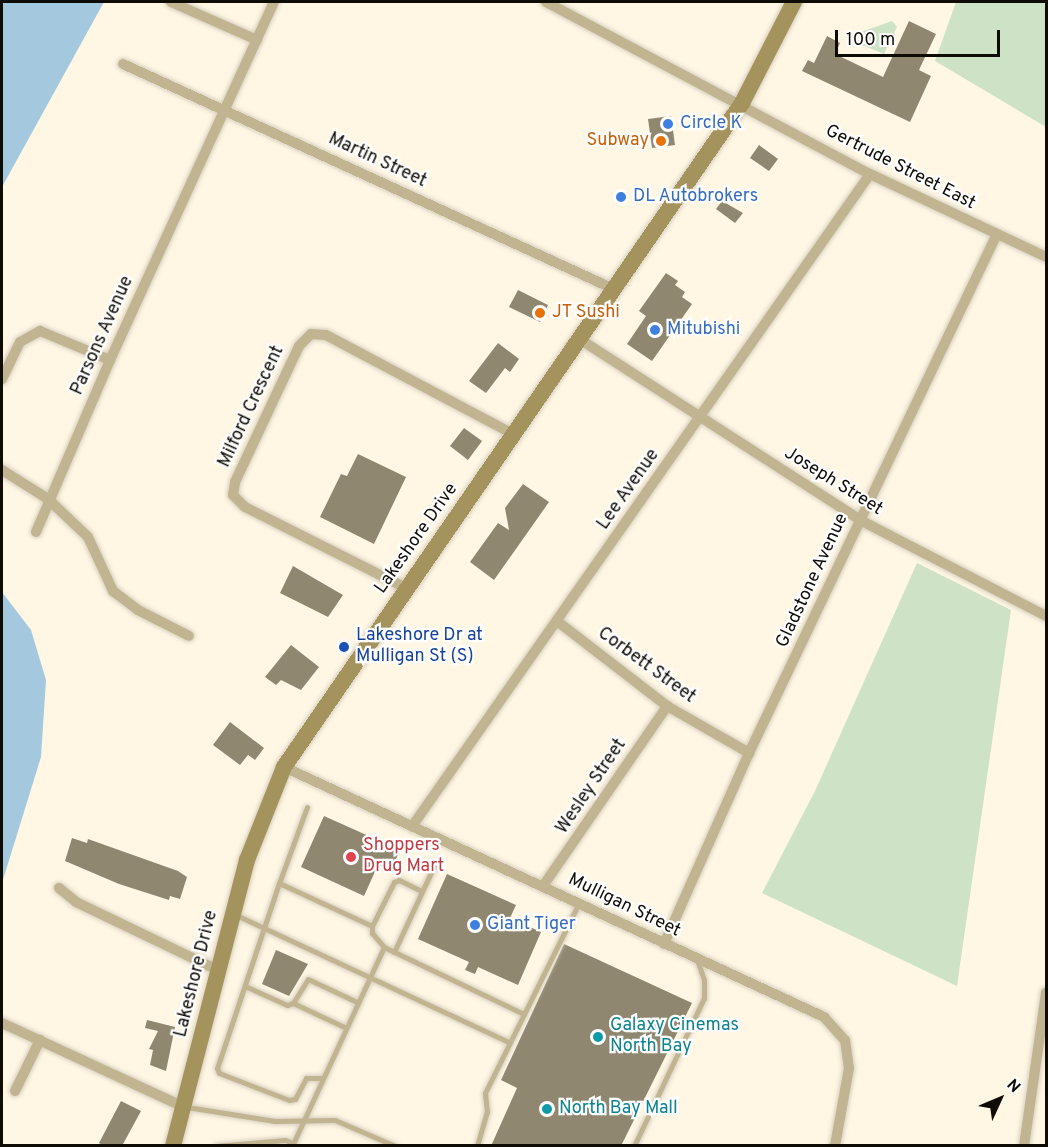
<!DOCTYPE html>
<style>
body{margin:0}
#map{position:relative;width:1048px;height:1147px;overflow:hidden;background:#fff7e4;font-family:Overpass,sans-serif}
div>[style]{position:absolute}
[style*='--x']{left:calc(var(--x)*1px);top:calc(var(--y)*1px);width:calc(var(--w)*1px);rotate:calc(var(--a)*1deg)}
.green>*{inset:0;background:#cee2c6}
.water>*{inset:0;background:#a4c9df}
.building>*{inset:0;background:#908771}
.roads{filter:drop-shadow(0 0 2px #d9d1c0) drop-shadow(0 0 2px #d9d1c0)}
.service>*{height:5px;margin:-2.5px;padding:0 2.5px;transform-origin:2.5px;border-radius:2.5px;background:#c0b491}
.minor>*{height:10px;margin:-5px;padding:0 5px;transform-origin:5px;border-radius:5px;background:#c0b491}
.secondary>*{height:16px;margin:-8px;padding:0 8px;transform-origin:8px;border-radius:8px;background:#a5935e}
.dots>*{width:16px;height:16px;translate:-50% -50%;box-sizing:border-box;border:3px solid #fff;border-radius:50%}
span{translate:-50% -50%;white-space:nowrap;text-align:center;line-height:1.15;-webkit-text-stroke:4.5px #fff;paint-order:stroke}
.shop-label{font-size:18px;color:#366cbe}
.left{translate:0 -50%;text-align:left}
.food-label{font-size:18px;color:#c56008}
.right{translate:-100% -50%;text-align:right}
.street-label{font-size:18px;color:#0f0b05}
.transit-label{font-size:18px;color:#164399}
.health-label{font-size:18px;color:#be3a42}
.culture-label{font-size:18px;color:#0d838f}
.frame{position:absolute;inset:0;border:3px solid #0f0b05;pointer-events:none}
.north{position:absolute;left:970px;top:1069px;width:60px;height:60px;-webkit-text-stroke:4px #fff;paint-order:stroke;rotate:46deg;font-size:16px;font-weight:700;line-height:24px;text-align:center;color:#0f0b05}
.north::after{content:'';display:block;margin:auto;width:21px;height:27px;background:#0f0b05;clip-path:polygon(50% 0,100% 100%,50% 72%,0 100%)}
.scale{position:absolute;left:835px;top:30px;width:165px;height:27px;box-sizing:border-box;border:3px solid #0f0b05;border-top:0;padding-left:8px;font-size:18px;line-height:21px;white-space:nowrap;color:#0f0b05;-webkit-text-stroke:4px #fff;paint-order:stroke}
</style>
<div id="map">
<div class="green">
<i style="clip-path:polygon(956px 2px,1046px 2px,1046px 127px,935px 61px)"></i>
<i style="clip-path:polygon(892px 21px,897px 27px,884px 54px,862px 45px,861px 32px)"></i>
<i style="clip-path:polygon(917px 563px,1011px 610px,957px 986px,762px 893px,815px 791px)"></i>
</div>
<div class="water">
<i style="clip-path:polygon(2px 2px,104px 2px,2px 187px)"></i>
<i style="clip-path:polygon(2px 592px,31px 630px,46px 680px,41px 757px,2px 883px)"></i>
</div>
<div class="building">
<i style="clip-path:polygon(909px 21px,936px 34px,919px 70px,931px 76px,910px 122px,802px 71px,808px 60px,814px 63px,827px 36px,840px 43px,835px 54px,883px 77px)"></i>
<i style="clip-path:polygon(671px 116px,675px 145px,652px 148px,648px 119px)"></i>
<i style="clip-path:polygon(759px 145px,778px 159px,769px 171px,750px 158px)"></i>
<i style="clip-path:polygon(722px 201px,743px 213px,735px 223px,716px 209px)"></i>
<i style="clip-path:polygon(666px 273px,678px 281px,675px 285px,685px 292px,682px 297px,692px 304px,652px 361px,627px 344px,646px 316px,639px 311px)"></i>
<i style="clip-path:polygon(518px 290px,548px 305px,540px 322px,509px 307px)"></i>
<i style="clip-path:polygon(498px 343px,519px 359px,510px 372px,505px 368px,486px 393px,469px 381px)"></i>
<i style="clip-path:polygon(464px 428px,482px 441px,468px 460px,450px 446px)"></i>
<i style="clip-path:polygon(358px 454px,406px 477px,374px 544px,320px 517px,341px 474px,347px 476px)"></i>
<i style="clip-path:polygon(523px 484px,549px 502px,494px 580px,470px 562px,498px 523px,509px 530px,505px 508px)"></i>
<i style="clip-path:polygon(293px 566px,343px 595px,328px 617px,280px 593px)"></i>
<i style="clip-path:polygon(291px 645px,319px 667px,301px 690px,281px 680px,276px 685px,265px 677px)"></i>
<i style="clip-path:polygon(230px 722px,264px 748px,255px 760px,248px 755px,240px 765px,213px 745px)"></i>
<i style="clip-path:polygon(324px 816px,400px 850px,391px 870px,378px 865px,364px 896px,301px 867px)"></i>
<i style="clip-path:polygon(72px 838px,87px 843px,88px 839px,178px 871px,187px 877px,180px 899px,170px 896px,169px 900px,119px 884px,65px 861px)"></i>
<i style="clip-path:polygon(447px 874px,516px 905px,510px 918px,541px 932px,518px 985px,478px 967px,475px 974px,465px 970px,469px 962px,418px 939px)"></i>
<i style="clip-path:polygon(564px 944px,692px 1003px,621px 1146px,491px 1146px,517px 1088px,501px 1080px)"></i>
<i style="clip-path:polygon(276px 950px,308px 964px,289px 996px,262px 984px)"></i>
<i style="clip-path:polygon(147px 1020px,175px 1027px,166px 1071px,150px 1065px,153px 1050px,149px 1049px,158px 1031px,145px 1028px)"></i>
<i style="clip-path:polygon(121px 1101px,141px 1111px,122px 1146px,104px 1146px,99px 1143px)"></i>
</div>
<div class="roads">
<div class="service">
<i style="--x:307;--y:807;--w:81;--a:110.2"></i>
<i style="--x:279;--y:883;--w:102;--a:24.8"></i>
<i style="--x:372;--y:926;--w:49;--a:-63.4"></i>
<i style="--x:394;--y:882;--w:5;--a:-22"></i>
<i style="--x:399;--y:880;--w:25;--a:26"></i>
<i style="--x:279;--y:883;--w:195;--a:108.5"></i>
<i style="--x:217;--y:1068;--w:5;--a:68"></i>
<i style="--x:219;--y:1073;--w:75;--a:21.1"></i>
<i style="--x:289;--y:1100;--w:6;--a:-9"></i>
<i style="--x:295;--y:1099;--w:24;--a:-62"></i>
<i style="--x:306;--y:1078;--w:15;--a:0"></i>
<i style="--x:234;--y:914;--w:303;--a:25"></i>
<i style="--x:372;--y:926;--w:7;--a:90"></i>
<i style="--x:372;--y:933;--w:18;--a:49"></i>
<i style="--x:394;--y:952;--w:95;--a:-65.1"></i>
<i style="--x:245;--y:986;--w:46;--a:24.3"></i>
<i style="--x:287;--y:1005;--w:6;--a:-18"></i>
<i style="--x:293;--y:1003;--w:56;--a:25.2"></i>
<i style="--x:293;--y:1003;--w:28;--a:-58"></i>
<i style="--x:308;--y:979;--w:54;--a:25.1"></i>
<i style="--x:187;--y:1107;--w:89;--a:9"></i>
<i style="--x:275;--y:1121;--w:60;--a:-1"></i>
<i style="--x:335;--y:1120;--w:65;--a:23.4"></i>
<i style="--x:216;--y:1146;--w:69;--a:-5"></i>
<i style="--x:285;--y:1140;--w:9;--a:21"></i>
<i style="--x:292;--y:1146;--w:219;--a:-65.2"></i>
<i style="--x:384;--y:947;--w:155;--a:25.6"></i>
<i style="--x:477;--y:1146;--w:35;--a:-74"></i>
<i style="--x:487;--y:1112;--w:19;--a:-96"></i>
<i style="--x:485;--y:1093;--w:212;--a:-63.7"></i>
<i style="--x:634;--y:1146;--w:164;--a:-64.7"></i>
<i style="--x:704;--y:998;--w:18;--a:-90"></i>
<i style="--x:704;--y:980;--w:21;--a:-109"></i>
</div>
<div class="minor">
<i style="--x:171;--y:2;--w:94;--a:23.8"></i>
<i style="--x:546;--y:2;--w:367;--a:28"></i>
<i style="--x:870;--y:174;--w:195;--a:25.2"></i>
<i style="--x:123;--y:64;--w:542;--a:24.63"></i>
<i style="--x:581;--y:340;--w:332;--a:32.8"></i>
<i style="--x:860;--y:520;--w:209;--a:27.3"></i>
<i style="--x:2;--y:379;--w:41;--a:-64.1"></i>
<i style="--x:20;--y:342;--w:23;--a:-29"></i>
<i style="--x:40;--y:331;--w:76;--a:22.5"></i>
<i style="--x:2;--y:470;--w:54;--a:32.2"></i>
<i style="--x:48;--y:499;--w:55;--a:43.5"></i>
<i style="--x:88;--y:537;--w:60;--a:65.2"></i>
<i style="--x:113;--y:591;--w:31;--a:37"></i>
<i style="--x:138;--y:610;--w:57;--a:27"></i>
<i style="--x:36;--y:532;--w:187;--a:-66.7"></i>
<i style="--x:110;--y:360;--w:394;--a:-65.4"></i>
<i style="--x:406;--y:588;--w:180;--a:-153.3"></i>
<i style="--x:245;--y:507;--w:17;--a:-135"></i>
<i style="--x:233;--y:495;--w:13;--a:-81"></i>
<i style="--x:235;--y:482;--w:150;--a:-64.8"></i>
<i style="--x:299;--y:346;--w:17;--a:-45"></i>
<i style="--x:311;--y:334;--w:15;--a:4"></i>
<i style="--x:326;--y:335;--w:214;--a:27.9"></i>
<i style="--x:557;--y:621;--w:139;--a:37.7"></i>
<i style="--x:667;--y:706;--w:95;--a:29.8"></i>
<i style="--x:284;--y:767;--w:595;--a:24.84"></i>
<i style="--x:824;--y:1017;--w:31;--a:48"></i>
<i style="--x:845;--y:1040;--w:28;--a:82"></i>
<i style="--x:849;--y:1068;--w:79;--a:100.2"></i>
<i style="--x:413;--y:825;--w:795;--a:-54.93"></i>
<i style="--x:543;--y:886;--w:219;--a:-55.4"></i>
<i style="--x:59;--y:888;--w:22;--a:39"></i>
<i style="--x:76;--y:902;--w:157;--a:25.7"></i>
<i style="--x:664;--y:944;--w:209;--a:-66"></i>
<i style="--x:749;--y:753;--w:575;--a:-64.46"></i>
<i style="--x:2;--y:1023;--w:200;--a:24.8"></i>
<i style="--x:15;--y:1091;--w:57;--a:-63.9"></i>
<i style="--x:1024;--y:1146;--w:155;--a:-81.8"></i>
</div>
<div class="secondary">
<i style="--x:173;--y:1146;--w:295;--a:-75.5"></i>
<i style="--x:247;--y:860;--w:100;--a:-68.3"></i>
<i style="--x:284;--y:767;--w:807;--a:-55.4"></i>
<i style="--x:742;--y:103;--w:114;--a:-62.8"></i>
</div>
</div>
<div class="dots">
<i style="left:668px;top:124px;background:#3f7fe0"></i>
<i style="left:661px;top:141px;background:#e8710a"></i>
<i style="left:621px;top:197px;background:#3f7fe0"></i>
<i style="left:540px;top:313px;background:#e8710a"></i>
<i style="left:655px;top:330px;background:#3f7fe0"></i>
<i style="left:344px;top:647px;background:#1a4fb4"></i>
<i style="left:351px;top:857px;background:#e0444e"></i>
<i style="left:475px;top:925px;background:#3f7fe0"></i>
<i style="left:598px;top:1037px;background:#0f9aa8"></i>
<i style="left:547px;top:1109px;background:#0f9aa8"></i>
</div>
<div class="shop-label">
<span class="left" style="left:680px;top:124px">Circle K</span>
<span class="left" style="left:633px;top:197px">DL Autobrokers</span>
<span class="left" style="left:667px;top:330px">Mitubishi</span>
<span class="left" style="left:487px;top:925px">Giant Tiger</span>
</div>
<div class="food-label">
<span class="right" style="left:649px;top:141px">Subway</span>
<span class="left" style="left:552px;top:313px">JT Sushi</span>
</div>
<div class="street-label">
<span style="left:377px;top:161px;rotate:25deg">Martin Street</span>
<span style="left:900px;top:168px;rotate:27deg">Gertrude Street East</span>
<span style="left:103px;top:336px;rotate:-66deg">Parsons Avenue</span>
<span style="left:252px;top:407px;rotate:-65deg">Milford Crescent</span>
<span style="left:833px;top:482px;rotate:32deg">Joseph Street</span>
<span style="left:629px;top:490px;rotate:-55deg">Lee Avenue</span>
<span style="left:417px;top:539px;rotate:-55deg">Lakeshore Drive</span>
<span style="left:813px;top:581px;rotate:-65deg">Gladstone Avenue</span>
<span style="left:646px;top:666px;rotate:36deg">Corbett Street</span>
<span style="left:592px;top:787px;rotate:-56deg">Wesley Street</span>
<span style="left:624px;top:906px;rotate:26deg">Mulligan Street</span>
<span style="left:197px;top:974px;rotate:-76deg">Lakeshore Drive</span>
</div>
<div class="transit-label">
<span class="left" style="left:356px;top:647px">Lakeshore Dr at<br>Mulligan St (S)</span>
</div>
<div class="health-label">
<span class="left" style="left:363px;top:857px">Shoppers<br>Drug Mart</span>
</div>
<div class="culture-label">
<span class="left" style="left:610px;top:1037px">Galaxy Cinemas<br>North Bay</span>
<span class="left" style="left:559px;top:1109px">North Bay Mall</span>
</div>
<div class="frame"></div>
<div class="north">N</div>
<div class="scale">100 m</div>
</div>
